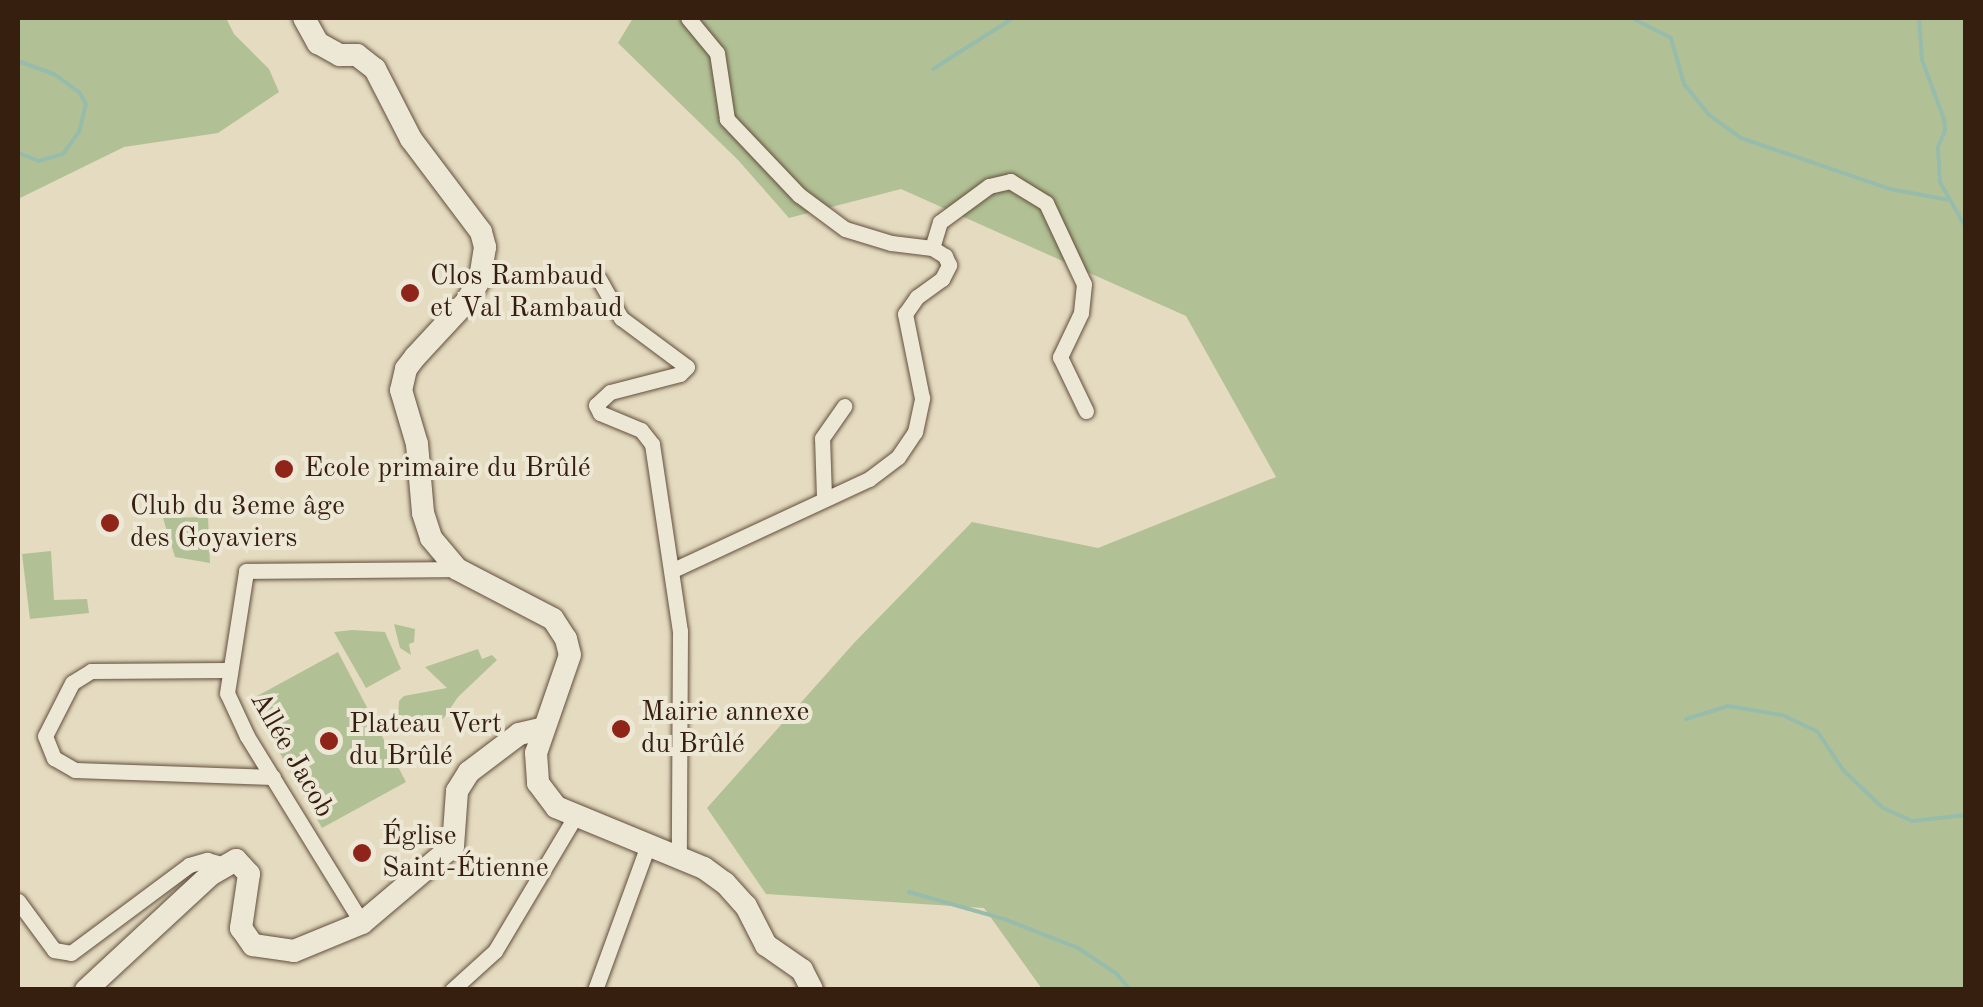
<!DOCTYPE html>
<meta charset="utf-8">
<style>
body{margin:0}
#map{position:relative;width:1983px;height:1007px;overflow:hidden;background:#e4dbc0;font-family:"Old Standard TT",serif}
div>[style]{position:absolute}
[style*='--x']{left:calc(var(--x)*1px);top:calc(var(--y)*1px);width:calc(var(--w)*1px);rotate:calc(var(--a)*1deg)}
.green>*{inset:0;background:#b1c195}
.stream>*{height:4px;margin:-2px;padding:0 2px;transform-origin:2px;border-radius:2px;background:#97bcac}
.roads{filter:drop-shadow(0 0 2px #624e3c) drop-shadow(0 0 2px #624e3c)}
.street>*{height:15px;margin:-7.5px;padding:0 7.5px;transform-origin:7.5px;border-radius:7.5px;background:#ede8d6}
.secondary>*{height:22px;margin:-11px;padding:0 11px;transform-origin:11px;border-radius:11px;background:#ede8d6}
.dots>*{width:28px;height:28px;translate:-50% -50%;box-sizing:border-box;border:5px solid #ede8d6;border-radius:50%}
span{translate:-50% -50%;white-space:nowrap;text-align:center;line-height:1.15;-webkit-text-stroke:8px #ede8d6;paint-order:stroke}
.poi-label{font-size:28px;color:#371f10}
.left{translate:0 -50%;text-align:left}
.street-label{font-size:28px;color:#371f10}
.frame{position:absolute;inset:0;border:20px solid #371f10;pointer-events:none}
</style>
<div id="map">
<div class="green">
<i style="clip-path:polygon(18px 18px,226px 18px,234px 34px,269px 69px,279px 92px,218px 133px,124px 147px,18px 199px)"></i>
<i style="clip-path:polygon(633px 18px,1965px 18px,1965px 989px,1042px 989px,984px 908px,766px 894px,707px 808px,854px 643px,972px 522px,1098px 548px,1276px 477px,1186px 316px,901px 189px,789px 218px,738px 160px,618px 43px)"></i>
<i style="clip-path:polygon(208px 517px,210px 563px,175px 557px,163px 518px)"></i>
<i style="clip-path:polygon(51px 551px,54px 600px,87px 599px,89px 613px,30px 619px,22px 554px)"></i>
<i style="clip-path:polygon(394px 624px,415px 629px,414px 642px,409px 644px,411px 655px,400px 648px)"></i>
<i style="clip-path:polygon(352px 630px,385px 632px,401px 669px,366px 688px,334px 632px)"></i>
<i style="clip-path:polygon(478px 649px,482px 659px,492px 655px,497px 660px,458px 697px,443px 719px,426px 728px,398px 717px,399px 701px,404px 696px,447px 688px,425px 667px)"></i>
<i style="clip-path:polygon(338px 652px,406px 782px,322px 828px,250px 700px)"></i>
</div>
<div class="stream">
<i style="--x:1632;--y:18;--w:44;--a:27.1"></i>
<i style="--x:1671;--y:38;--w:48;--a:74.2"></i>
<i style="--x:1684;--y:84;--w:38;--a:51"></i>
<i style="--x:1708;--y:114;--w:41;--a:36"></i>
<i style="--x:1741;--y:138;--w:157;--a:18.9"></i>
<i style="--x:1890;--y:189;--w:60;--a:10.6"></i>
<i style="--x:1919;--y:18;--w:42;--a:85.9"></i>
<i style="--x:1922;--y:60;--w:63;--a:69.6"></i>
<i style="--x:1944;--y:119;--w:12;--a:85"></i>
<i style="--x:1945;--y:131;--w:17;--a:114"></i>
<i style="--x:1938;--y:147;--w:35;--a:87"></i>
<i style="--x:1940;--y:182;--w:53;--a:60.5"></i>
<i style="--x:18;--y:61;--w:38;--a:20"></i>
<i style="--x:54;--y:74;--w:31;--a:36"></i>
<i style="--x:79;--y:92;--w:14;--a:60"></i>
<i style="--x:86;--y:104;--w:29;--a:104"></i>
<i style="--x:79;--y:132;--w:27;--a:126"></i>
<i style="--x:63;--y:154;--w:25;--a:164"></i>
<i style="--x:39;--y:161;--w:22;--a:-159"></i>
<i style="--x:933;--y:69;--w:95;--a:-32.5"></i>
<i style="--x:1686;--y:719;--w:44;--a:-17.2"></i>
<i style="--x:1728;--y:706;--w:55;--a:9.5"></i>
<i style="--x:1782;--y:715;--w:38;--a:25"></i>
<i style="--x:1817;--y:731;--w:47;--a:56.3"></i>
<i style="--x:1843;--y:770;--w:55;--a:43.5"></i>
<i style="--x:1883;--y:808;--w:32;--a:24"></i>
<i style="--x:1912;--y:821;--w:54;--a:-6.3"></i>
<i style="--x:909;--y:892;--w:102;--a:15.9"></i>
<i style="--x:1007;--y:920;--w:76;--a:21.5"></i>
<i style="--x:1078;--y:948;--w:47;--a:33.7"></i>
<i style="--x:1117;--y:974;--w:21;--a:51"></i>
</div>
<div class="roads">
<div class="street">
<i style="--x:932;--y:248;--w:27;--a:-73"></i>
<i style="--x:940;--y:222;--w:61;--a:-36.3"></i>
<i style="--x:989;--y:186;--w:22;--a:-13"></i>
<i style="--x:1010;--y:181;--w:42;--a:31.4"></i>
<i style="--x:1046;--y:203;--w:89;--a:64.9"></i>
<i style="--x:1084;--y:284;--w:29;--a:96"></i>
<i style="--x:1081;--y:313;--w:49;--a:115.5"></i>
<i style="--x:1060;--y:357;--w:60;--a:64.3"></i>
<i style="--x:599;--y:279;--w:45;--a:60.6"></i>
<i style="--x:621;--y:318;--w:82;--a:36.6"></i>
<i style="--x:687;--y:367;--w:10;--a:135"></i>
<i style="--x:680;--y:374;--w:72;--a:165.6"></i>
<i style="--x:610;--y:392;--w:19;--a:137"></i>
<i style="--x:596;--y:405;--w:9;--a:63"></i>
<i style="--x:600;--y:413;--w:44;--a:22.5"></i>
<i style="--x:641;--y:430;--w:18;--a:52"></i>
<i style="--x:652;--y:444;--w:189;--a:81.5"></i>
<i style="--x:680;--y:631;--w:228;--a:90.3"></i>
<i style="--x:824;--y:497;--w:59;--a:-91.9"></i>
<i style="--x:822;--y:438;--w:39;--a:-55"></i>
<i style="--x:673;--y:570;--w:216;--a:-24.9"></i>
<i style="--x:869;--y:479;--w:36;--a:-37"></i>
<i style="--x:898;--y:457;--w:30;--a:-56"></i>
<i style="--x:915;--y:432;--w:35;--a:-78"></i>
<i style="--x:922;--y:398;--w:86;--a:-101.4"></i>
<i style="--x:905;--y:314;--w:21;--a:-55"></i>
<i style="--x:917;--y:297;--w:31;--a:-36"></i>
<i style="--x:942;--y:279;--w:16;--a:-63"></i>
<i style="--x:949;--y:265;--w:10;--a:-114"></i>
<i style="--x:945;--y:256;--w:15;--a:-148"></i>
<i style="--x:932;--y:248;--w:41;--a:-173"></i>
<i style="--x:891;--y:243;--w:48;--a:-163.1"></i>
<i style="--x:845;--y:229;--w:57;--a:-143.5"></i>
<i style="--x:799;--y:195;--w:105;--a:-133.5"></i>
<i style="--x:727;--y:119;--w:67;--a:-98.6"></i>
<i style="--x:717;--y:53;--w:45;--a:-129.6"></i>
<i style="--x:227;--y:670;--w:136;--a:179.6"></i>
<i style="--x:91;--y:671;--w:22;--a:148"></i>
<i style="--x:72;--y:683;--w:59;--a:117"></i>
<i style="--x:45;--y:736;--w:24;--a:68"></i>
<i style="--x:54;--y:758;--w:24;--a:30"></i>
<i style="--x:75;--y:770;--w:198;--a:2"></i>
<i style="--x:18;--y:901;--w:61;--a:53.7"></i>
<i style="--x:54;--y:950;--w:17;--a:10"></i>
<i style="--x:71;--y:953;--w:147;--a:-36.7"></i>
<i style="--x:189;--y:865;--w:19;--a:-16"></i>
<i style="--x:207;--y:860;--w:18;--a:16"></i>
<i style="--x:362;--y:923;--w:220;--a:-121.6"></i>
<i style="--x:247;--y:736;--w:47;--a:-114.9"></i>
<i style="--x:227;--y:693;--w:123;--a:-81.1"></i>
<i style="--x:246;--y:571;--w:211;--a:-0.5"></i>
<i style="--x:452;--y:990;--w:58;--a:-42.2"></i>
<i style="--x:495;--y:951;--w:156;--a:-59.2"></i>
<i style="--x:595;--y:990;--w:151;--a:-69.9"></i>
</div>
<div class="secondary">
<i style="--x:304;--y:18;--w:29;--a:61"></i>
<i style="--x:318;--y:43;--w:25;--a:29"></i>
<i style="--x:340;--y:55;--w:17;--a:0"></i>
<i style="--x:357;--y:55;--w:23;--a:38"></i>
<i style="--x:375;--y:69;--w:79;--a:62.8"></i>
<i style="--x:411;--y:139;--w:116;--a:53"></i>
<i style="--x:481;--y:232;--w:16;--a:75"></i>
<i style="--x:485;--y:247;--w:32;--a:99"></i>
<i style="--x:480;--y:279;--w:26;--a:121"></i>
<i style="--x:467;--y:301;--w:76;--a:132.9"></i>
<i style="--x:415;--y:357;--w:15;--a:127"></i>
<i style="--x:406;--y:369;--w:22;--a:103"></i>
<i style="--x:401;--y:390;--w:56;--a:73.5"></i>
<i style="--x:417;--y:444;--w:69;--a:85"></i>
<i style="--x:423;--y:513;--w:26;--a:72"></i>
<i style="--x:431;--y:538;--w:40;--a:50"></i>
<i style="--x:457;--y:569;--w:108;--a:27.5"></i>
<i style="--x:553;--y:619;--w:24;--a:57"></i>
<i style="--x:566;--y:639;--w:16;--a:76"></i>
<i style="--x:570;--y:655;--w:104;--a:109.1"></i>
<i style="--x:536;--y:753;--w:30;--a:86"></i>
<i style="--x:538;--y:783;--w:30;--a:53"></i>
<i style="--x:556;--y:807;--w:160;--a:22.4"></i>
<i style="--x:704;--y:868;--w:26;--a:36"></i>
<i style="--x:725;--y:883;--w:31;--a:48"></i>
<i style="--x:746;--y:906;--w:44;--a:62.9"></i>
<i style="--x:766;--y:945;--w:44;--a:34.8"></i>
<i style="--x:802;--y:970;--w:22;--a:63"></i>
<i style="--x:86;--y:990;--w:169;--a:-42.8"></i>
<i style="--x:210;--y:875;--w:30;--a:-30"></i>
<i style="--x:236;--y:860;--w:19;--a:47"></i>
<i style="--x:249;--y:874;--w:55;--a:98.4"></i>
<i style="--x:241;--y:928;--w:21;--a:55"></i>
<i style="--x:253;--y:945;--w:41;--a:8.3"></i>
<i style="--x:294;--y:951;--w:74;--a:-22.4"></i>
<i style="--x:362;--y:923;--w:119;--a:-40.2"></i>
<i style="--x:453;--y:846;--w:55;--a:-85.8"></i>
<i style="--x:457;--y:791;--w:22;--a:-58"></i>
<i style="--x:469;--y:772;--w:63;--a:-37.2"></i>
<i style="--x:519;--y:734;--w:23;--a:-13"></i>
</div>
</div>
<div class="dots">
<i style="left:410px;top:293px;background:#8f2418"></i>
<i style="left:284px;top:469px;background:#8f2418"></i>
<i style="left:110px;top:523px;background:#8f2418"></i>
<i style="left:621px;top:729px;background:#8f2418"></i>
<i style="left:329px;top:741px;background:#8f2418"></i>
<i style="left:362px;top:853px;background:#8f2418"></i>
</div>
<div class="poi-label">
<span class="left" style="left:430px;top:293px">Clos Rambaud<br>et Val Rambaud</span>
<span class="left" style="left:304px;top:469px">Ecole primaire du Brûlé</span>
<span class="left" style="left:130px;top:523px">Club du 3eme âge<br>des Goyaviers</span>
<span class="left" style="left:641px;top:729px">Mairie annexe<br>du Brûlé</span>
<span class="left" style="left:349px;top:741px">Plateau Vert<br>du Brûlé</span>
<span class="left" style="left:382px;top:853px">Église<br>Saint-Étienne</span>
</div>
<div class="street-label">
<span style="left:291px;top:755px;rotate:60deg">Allée Jacob</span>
</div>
<div class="frame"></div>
</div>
